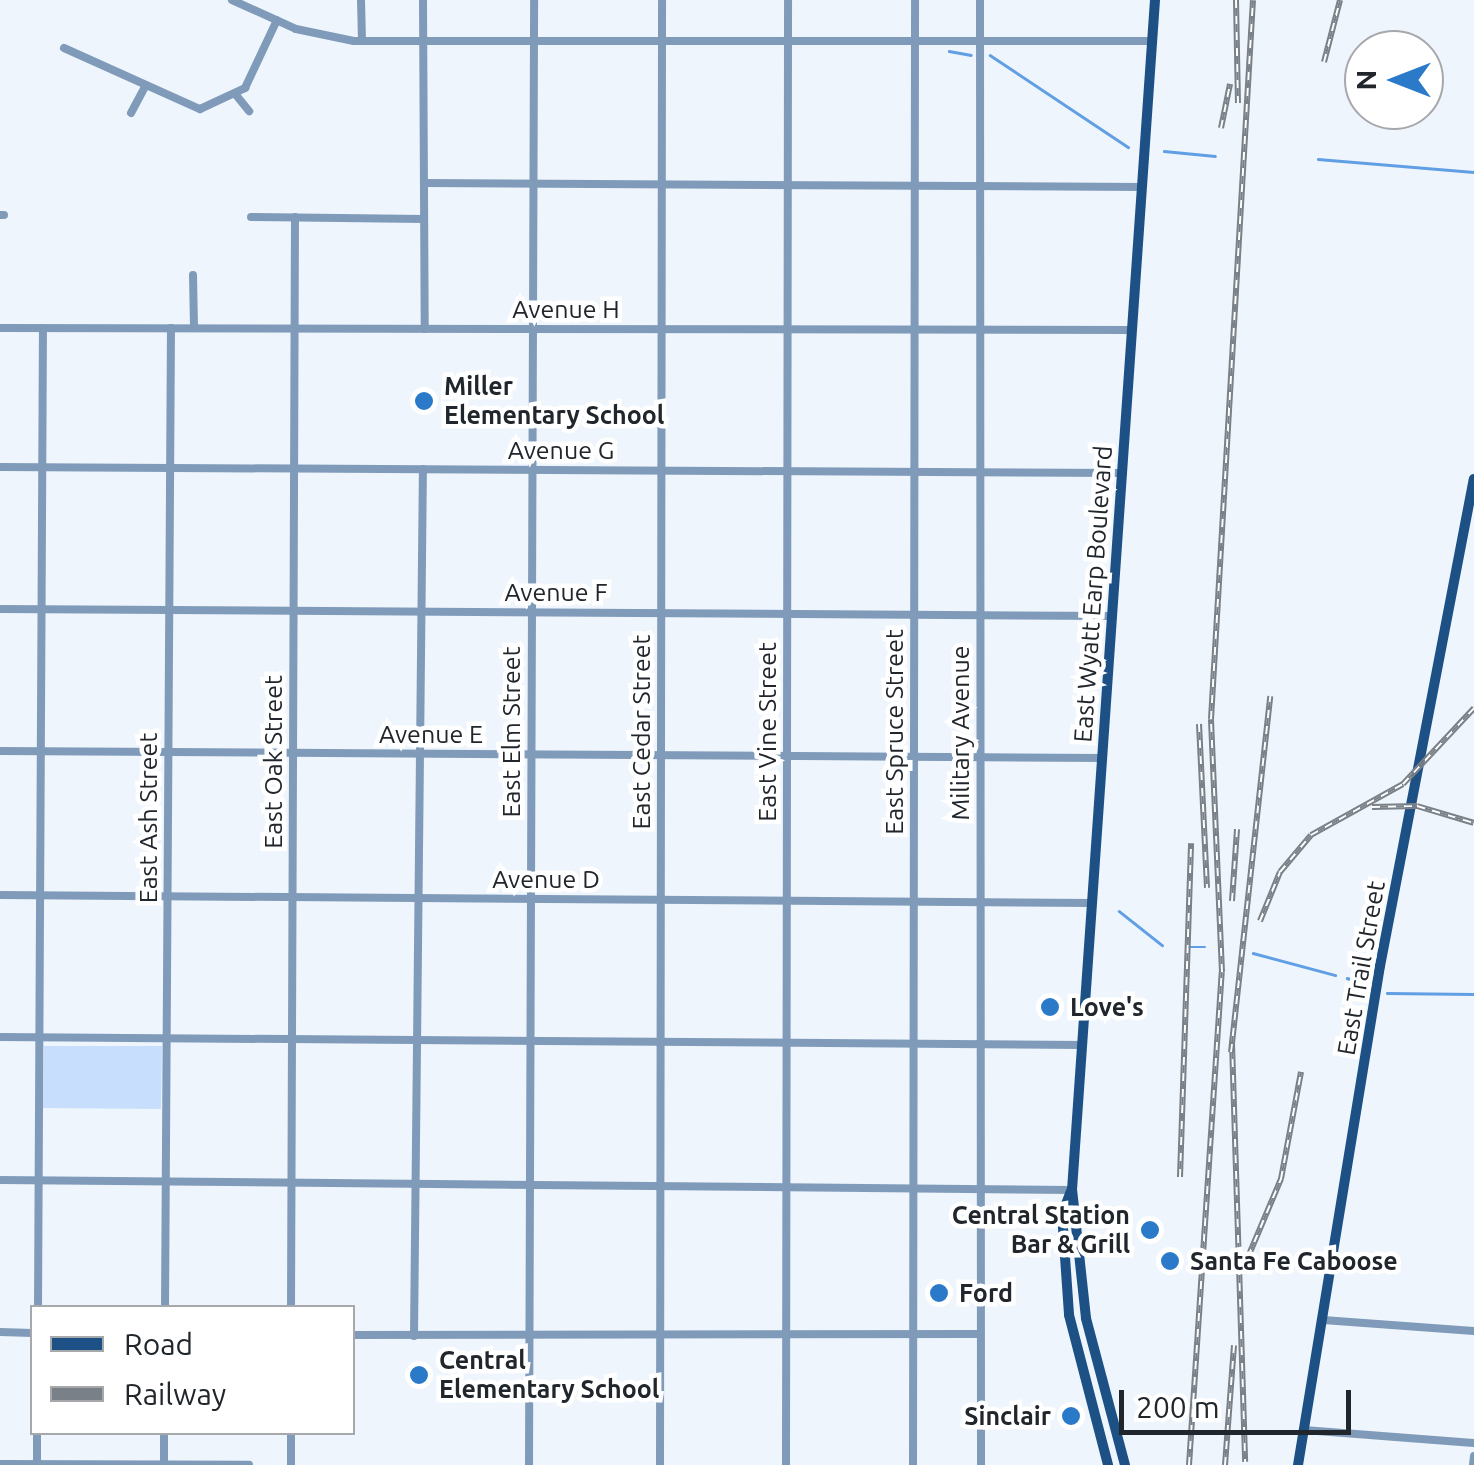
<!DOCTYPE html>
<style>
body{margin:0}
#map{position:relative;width:1474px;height:1465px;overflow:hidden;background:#eef5fc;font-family:Ubuntu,sans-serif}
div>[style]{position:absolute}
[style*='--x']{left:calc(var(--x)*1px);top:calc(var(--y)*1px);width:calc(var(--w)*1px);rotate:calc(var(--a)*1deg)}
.green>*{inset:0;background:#c7dffc}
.stream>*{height:2.5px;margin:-1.25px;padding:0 1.25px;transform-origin:1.25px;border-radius:1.25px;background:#619fe4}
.minor>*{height:8px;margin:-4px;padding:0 4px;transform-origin:4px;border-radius:4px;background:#809bb9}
.major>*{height:10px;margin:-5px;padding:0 5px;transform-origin:5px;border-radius:5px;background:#1d5084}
.rail>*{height:6px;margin-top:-3px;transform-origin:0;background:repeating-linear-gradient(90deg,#fff 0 8px,#7a8087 0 16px);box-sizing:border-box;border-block:2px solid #7a8087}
.dots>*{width:28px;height:28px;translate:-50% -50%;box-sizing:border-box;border:5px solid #fff;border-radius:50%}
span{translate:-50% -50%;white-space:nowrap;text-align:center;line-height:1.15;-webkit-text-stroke:9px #fff;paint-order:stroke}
.street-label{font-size:25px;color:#20262c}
.poi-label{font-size:25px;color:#20262c;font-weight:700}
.left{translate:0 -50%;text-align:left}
.right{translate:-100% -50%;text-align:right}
.legend{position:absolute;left:30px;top:1305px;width:325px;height:130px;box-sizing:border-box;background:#fff;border:2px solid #a6a8ab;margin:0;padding:12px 18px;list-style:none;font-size:30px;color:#20262c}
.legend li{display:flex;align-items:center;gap:20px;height:50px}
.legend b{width:50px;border:2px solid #a6a8ab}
.north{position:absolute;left:1344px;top:30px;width:100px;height:100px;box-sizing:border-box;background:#fff;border:2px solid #a6a8ab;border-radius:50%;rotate:270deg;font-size:28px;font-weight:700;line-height:40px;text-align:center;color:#20262c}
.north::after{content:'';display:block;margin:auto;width:35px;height:45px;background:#2b7ac9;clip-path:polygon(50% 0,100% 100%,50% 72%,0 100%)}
.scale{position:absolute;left:1119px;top:1390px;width:232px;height:45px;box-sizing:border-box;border:5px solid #20262c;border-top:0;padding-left:12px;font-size:30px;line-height:35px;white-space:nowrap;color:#20262c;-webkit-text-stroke:8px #fff;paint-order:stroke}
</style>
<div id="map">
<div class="green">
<i style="clip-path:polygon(44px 1046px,162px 1046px,161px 1109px,43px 1108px)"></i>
</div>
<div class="stream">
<i style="--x:949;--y:51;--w:22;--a:10"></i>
<i style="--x:990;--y:55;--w:166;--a:33.7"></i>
<i style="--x:1164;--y:151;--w:51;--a:5.6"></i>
<i style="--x:1318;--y:159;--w:157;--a:4.8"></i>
<i style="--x:1119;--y:911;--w:55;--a:38.3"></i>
<i style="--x:1189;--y:947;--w:16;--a:0"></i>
<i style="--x:1253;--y:953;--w:85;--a:15"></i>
<i style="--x:1347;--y:978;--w:17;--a:21"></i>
<i style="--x:1387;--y:993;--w:87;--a:0.7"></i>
</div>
<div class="minor">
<i style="--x:232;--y:0;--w:70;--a:24.4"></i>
<i style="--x:296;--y:29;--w:59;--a:11.7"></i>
<i style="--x:354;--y:41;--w:798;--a:0"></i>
<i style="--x:361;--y:0;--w:41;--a:88.6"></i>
<i style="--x:423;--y:0;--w:329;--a:89.7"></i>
<i style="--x:980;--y:0;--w:1465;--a:89.96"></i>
<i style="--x:64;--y:48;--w:149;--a:24.2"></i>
<i style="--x:200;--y:109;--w:50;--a:-25"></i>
<i style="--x:245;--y:88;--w:75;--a:-64.8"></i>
<i style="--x:236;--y:95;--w:21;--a:51"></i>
<i style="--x:131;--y:113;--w:30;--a:-62"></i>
<i style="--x:424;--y:183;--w:718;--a:0.32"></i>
<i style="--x:0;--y:215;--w:4;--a:0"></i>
<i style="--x:251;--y:217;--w:173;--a:0.7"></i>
<i style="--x:193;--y:275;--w:53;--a:88.9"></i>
<i style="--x:0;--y:328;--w:1132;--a:0.1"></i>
<i style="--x:0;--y:467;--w:1122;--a:0.31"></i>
<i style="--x:0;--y:609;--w:1112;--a:0.36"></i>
<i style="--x:0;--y:751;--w:1102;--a:0.36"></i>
<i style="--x:0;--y:895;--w:1092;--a:0.42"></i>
<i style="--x:0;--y:1037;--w:1082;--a:0.42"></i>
<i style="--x:0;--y:1180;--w:1072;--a:0.53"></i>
<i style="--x:38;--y:1308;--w:980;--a:-89.71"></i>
<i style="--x:165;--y:1308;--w:980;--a:-89.65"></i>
<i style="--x:291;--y:1308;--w:1091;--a:-89.79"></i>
<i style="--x:1323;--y:1320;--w:151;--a:4.2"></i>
<i style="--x:0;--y:1332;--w:32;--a:2"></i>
<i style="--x:352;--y:1335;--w:627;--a:-0.09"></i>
<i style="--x:414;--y:1336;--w:867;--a:-89.41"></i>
<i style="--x:1304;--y:1430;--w:170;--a:4.4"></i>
<i style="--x:0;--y:1464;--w:249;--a:0.2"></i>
<i style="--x:37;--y:1465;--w:33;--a:-90"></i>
<i style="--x:164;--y:1465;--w:33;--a:-90"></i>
<i style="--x:291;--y:1465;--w:33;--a:-90"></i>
<i style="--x:529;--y:1465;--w:1465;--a:-89.8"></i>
<i style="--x:660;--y:1465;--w:1465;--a:-89.92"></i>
<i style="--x:786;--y:1465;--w:1465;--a:-89.92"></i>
<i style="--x:913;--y:1465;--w:1465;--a:-89.92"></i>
<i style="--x:1473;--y:1465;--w:9;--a:-84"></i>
</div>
<div class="major">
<i style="--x:1071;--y:1191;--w:25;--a:111"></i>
<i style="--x:1062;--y:1214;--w:101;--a:86"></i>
<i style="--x:1069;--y:1315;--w:155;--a:75.4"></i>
<i style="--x:1125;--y:1465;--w:152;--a:-104.9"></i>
<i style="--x:1086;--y:1318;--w:129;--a:-96.2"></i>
<i style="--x:1072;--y:1190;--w:1193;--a:-86.01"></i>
<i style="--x:1298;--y:1465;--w:506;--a:-80.67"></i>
<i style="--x:1380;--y:966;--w:496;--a:-79.1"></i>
</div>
<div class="rail">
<i style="--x:1236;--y:0;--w:103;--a:88.9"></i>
<i style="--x:1324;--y:62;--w:64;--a:-75.5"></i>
<i style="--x:1221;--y:128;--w:45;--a:-78.4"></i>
<i style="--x:1199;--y:724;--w:164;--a:87.2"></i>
<i style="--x:1372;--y:807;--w:45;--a:-1.3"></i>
<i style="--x:1417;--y:806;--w:59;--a:16.6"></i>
<i style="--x:1232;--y:901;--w:72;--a:-86"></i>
<i style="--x:1260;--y:921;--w:53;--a:-67.8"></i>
<i style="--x:1280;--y:872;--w:48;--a:-50"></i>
<i style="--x:1311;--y:835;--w:105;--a:-29"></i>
<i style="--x:1403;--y:784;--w:104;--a:-46.9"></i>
<i style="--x:1232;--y:1043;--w:419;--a:88.2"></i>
<i style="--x:1231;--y:1052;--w:358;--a:-83.7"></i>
<i style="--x:1180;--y:1177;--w:334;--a:-88.1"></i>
<i style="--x:1248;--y:1257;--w:85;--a:-67.1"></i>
<i style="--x:1281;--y:1179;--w:109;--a:-79.4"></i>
<i style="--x:1189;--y:1465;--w:494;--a:-86.2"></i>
<i style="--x:1222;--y:972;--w:253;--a:-92.5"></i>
<i style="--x:1211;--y:719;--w:720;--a:-86.66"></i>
<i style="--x:1225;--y:1465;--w:120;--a:-85.7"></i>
</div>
<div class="dots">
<i style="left:424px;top:401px;background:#2b7ac9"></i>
<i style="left:1050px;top:1007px;background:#2b7ac9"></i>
<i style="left:1150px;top:1230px;background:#2b7ac9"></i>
<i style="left:1170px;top:1261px;background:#2b7ac9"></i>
<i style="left:939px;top:1293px;background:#2b7ac9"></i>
<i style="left:419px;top:1375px;background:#2b7ac9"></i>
<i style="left:1071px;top:1416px;background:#2b7ac9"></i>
</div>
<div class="street-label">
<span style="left:566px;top:309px">Avenue H</span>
<span style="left:561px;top:450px">Avenue G</span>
<span style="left:556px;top:592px">Avenue F</span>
<span style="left:1093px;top:594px;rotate:-86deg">East Wyatt Earp Boulevard</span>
<span style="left:511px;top:732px;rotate:-90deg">East Elm Street</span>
<span style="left:641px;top:732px;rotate:-90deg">East Cedar Street</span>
<span style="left:767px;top:732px;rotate:-90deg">East Vine Street</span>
<span style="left:894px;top:732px;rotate:-90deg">East Spruce Street</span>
<span style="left:960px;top:733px;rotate:-90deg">Military Avenue</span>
<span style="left:431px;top:734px">Avenue E</span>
<span style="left:273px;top:762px;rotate:-90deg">East Oak Street</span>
<span style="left:148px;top:818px;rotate:-90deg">East Ash Street</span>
<span style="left:546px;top:879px">Avenue D</span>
<span style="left:1361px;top:968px;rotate:-80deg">East Trail Street</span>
</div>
<div class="poi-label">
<span class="left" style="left:444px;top:401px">Miller<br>Elementary School</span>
<span class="left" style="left:1070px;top:1007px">Love's</span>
<span class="right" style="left:1130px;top:1230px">Central Station<br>Bar &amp; Grill</span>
<span class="left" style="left:1190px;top:1261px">Santa Fe Caboose</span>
<span class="left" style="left:959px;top:1293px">Ford</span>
<span class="left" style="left:439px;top:1375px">Central<br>Elementary School</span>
<span class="right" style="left:1051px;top:1416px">Sinclair</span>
</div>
<ul class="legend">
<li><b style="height:12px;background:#1d5084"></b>Road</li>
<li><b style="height:12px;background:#7a8087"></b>Railway</li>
</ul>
<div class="north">N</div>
<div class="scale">200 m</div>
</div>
